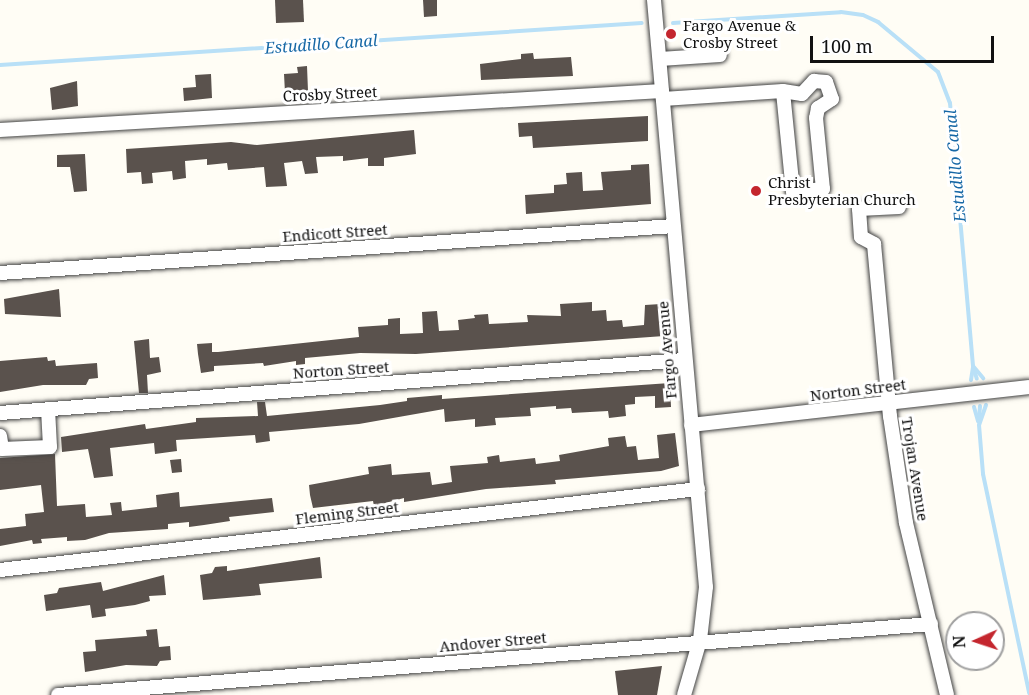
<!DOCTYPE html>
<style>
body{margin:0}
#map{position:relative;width:1029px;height:695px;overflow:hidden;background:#fffdf5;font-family:"Noto Serif",serif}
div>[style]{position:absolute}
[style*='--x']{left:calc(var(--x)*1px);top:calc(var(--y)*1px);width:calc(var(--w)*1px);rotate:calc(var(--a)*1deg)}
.stream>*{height:4px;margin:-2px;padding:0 2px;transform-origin:2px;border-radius:2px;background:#b9e0f7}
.building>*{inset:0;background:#5a524d}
.roads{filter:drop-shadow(0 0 2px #444) drop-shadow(0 0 2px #444)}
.minor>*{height:14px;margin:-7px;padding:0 7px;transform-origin:7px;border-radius:7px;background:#fff}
.dots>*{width:16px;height:16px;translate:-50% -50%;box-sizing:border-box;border:3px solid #fff;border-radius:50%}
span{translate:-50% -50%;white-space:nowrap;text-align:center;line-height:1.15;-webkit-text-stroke:6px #fff;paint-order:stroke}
.poi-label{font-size:15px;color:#111}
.left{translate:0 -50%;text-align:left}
.street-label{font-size:15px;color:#111}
.water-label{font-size:16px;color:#1768a6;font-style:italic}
.north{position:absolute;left:945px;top:611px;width:60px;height:60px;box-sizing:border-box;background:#fff;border:2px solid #a0a0a0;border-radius:50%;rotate:267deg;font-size:16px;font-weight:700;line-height:24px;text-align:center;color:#111}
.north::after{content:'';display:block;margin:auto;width:21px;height:27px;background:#c4262e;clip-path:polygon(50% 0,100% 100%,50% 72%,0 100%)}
.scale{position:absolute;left:810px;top:36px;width:184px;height:27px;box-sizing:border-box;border:3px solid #111;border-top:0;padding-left:8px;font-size:18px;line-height:21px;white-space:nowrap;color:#111;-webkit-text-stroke:4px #fff;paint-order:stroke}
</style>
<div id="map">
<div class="stream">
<i style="--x:673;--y:23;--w:168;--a:-3.7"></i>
<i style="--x:841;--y:12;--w:22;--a:8"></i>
<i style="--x:863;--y:15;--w:17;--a:25"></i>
<i style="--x:878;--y:22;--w:78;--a:39.8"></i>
<i style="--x:938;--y:72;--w:33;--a:69"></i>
<i style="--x:950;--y:103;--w:264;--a:85"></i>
<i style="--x:973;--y:366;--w:16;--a:50"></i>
<i style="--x:0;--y:65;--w:643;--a:-3.74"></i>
<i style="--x:974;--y:370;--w:9;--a:72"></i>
<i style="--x:971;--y:380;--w:13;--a:-81"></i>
<i style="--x:986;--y:405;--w:21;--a:109"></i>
<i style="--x:979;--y:425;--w:49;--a:85.3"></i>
<i style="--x:983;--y:474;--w:224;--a:78.1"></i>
<i style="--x:974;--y:407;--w:15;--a:74"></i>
<i style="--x:979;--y:418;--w:12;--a:-85"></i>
</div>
<div class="building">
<i style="clip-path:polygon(275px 0,303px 0,304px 22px,276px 23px)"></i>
<i style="clip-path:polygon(423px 0,437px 0,437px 16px,424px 17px)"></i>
<i style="clip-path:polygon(533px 53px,534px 59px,571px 57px,573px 76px,481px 80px,480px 64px,521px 59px,521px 54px)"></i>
<i style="clip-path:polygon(307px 66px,308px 91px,285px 93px,284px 74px,298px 73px,297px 67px)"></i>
<i style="clip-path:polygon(211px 74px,212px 98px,184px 101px,183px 88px,196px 87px,195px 75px)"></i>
<i style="clip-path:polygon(77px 81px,78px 106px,52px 110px,50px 88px)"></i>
<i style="clip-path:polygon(648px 116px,648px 141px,533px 148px,532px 136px,519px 137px,518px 123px)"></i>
<i style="clip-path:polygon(414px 130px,416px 154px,384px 158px,384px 166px,368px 166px,368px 158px,343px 161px,343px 156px,316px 157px,318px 173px,305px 174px,302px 161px,284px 163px,287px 186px,266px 187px,264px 167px,228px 170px,227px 163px,207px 165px,207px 159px,185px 161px,186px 178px,173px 180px,172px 171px,152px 173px,153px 183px,142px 184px,141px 172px,127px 173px,126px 149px,231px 142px,257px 145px)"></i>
<i style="clip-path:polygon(85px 154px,87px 191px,74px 192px,70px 167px,57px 167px,57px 155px)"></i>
<i style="clip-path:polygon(649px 164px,651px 204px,526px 214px,525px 195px,554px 193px,554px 185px,567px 184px,566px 173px,582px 172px,583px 191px,603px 190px,601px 172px,631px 170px,631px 165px)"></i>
<i style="clip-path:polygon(59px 289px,61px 317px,5px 314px,4px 299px)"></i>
<i style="clip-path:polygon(592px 302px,592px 311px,606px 310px,607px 321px,622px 320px,623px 327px,644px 325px,645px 305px,661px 304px,664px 336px,416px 354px,360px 353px,305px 358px,305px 364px,296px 365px,296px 361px,264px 366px,263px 363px,214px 366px,214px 371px,201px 373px,198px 354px,197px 344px,212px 343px,212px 352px,218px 352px,359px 337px,358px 327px,388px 325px,388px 319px,400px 318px,400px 334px,423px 333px,422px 312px,437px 311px,439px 331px,459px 330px,458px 320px,475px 318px,474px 315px,488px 314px,489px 324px,528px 322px,527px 315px,561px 316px,560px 304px)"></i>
<i style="clip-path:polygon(149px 339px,150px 358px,159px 357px,161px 372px,147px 375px,148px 393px,139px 393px,134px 341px)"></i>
<i style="clip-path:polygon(47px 357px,48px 361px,55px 360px,56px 366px,97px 363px,98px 378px,89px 379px,86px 385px,43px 385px,0 392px,0 361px)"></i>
<i style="clip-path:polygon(670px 383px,671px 407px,655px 408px,655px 396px,635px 397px,635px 404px,625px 405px,626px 416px,609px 418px,608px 411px,572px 413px,571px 408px,556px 409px,556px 406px,530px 408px,531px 416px,495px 418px,496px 425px,475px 427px,475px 419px,445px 422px,444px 409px,359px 424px,269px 432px,270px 441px,256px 443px,255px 435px,176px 440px,177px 451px,155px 454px,154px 443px,110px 448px,113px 476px,94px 478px,88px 449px,62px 452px,61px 437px,145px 424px,146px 429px,196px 422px,196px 418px,258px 416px,257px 402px,265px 402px,267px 416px,380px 405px,407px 401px,407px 398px,442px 395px,442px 399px)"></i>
<i style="clip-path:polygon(675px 433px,679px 466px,661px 471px,555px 480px,556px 484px,486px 489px,404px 502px,404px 498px,374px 506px,373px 501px,313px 508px,310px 495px,309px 485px,369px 474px,368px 467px,391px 464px,392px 475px,430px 472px,432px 485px,452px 482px,450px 466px,488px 463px,487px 457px,499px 455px,500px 462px,535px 458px,536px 464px,560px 461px,559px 455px,609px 446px,608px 438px,625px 436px,627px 447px,636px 446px,638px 460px,659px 458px,657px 435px)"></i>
<i style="clip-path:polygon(55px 454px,57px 506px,85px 504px,86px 517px,112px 515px,110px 503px,121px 502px,122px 511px,157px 507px,156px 495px,179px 492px,180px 507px,272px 498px,274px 512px,229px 517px,230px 521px,204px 525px,189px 527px,189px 522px,168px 524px,168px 529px,109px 533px,85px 540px,67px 541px,67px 537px,41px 539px,42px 543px,33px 544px,32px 540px,0 546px,0 529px,26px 526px,25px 514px,44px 512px,41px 485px,0 490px,0 458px)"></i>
<i style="clip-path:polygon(181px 459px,182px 472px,172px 473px,170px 460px)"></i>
<i style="clip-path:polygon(320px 557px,322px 578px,259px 584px,261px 595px,203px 600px,200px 575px,212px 573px,215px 567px,227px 566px,227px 571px)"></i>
<i style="clip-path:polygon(164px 575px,166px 595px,149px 596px,150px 601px,135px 605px,105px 609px,106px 616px,92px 618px,90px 605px,46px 611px,44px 595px,57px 593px,59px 588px,101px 582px,103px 591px)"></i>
<i style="clip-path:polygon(157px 629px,159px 647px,170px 646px,171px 660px,160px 661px,157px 666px,126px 665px,85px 672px,83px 652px,96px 651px,95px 640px,147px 636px,146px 630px)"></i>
<i style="clip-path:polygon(662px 666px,657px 695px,618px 695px,615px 671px)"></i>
</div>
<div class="roads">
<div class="minor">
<i style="--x:654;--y:0;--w:589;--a:84.94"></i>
<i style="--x:706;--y:587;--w:53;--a:96.5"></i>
<i style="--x:700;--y:640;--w:57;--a:106.2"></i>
<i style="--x:660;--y:59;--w:60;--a:-3.8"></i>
<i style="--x:663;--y:99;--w:120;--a:-3.8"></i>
<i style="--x:783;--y:91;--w:19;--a:9"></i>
<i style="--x:802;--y:94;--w:18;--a:-47"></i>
<i style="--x:814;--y:81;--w:12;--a:5"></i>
<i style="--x:826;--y:82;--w:18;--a:71"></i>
<i style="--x:832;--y:99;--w:17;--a:147"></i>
<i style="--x:818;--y:108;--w:10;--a:101"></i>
<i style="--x:816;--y:118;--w:71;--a:84.4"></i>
<i style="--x:823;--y:189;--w:30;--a:174"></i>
<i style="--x:793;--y:192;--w:101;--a:-95.7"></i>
<i style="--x:0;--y:130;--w:663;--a:-3.37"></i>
<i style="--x:899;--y:207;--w:40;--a:177.1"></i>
<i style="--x:859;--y:209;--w:28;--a:86"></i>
<i style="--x:861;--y:237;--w:15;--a:28"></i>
<i style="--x:874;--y:244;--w:173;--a:84.7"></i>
<i style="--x:890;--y:416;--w:108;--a:81.5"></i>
<i style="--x:906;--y:523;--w:177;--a:76.6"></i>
<i style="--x:0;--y:273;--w:675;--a:-3.99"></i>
<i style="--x:0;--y:413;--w:686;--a:-4.43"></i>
<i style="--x:691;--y:425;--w:340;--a:-6.4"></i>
<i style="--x:0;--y:436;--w:13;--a:81"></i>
<i style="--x:2;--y:449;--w:48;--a:-2.4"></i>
<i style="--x:50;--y:447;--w:37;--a:-93"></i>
<i style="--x:0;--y:570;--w:703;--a:-6.62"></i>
<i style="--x:58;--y:695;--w:876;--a:-4.65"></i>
</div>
</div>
<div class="dots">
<i style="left:671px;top:34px;background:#c4262e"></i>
<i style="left:756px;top:191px;background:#c4262e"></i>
</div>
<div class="poi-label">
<span class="left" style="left:683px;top:34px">Fargo Avenue &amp;<br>Crosby Street</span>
<span class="left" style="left:768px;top:191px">Christ<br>Presbyterian Church</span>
</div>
<div class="street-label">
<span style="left:330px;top:94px;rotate:-3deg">Crosby Street</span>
<span style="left:335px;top:233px;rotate:-4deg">Endicott Street</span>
<span style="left:667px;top:350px;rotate:-95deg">Fargo Avenue</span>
<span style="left:341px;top:370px;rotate:-4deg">Norton Street</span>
<span style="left:858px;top:390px;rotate:-7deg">Norton Street</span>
<span style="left:915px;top:469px;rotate:81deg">Trojan Avenue</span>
<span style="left:347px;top:513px;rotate:-7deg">Fleming Street</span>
<span style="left:493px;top:642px;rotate:-5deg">Andover Street</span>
</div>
<div class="water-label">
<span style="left:321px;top:44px;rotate:-4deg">Estudillo Canal</span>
<span style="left:955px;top:166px;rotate:-95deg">Estudillo Canal</span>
</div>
<div class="north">N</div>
<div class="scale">100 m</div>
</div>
